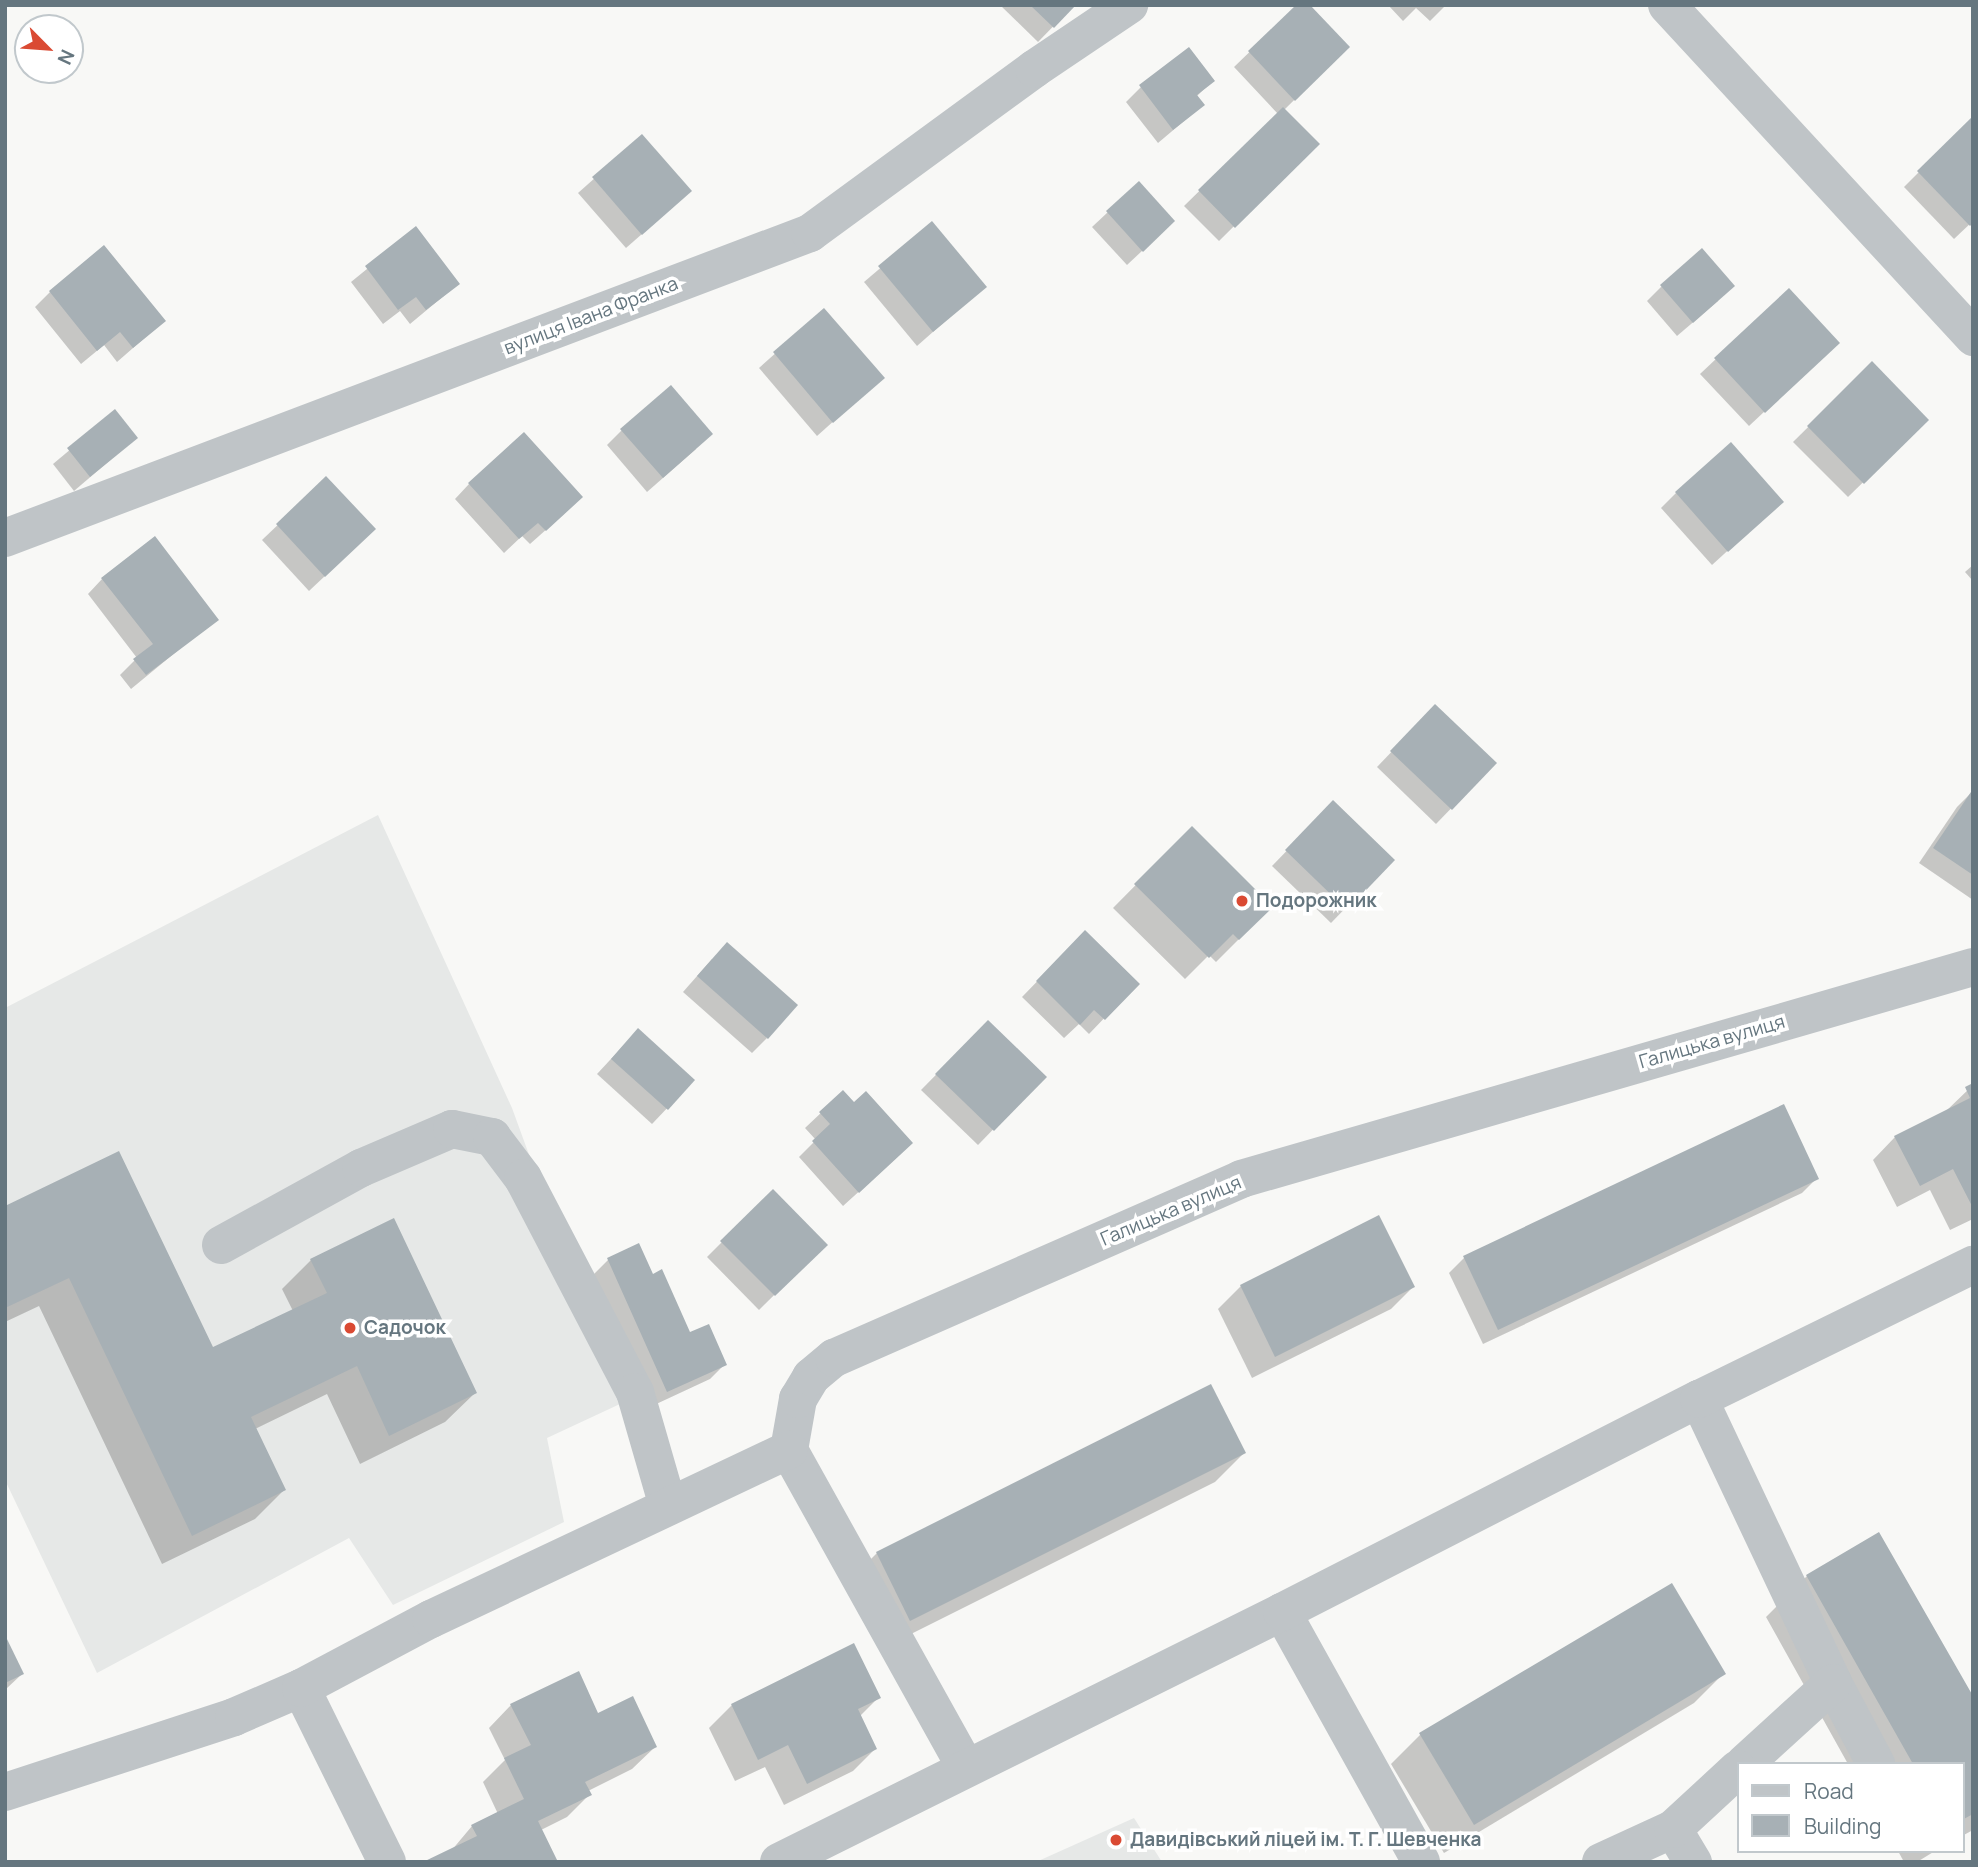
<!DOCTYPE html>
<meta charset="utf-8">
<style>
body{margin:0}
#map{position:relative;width:1978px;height:1867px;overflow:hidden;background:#f8f8f6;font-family:Manrope,sans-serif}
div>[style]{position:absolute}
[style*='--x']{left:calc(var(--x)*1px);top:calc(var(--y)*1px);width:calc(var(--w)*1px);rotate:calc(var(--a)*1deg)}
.built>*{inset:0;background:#e6e8e7}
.shadow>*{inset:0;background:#0003}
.building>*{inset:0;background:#a7b0b5}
.minor>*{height:38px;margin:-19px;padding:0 19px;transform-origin:19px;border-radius:19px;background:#bfc4c7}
.dots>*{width:19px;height:19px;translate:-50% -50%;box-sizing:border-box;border:4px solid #fff;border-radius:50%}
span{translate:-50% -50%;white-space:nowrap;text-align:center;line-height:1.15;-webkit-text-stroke:7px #fff;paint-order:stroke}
.street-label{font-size:19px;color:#65767f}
.poi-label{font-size:19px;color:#65767f;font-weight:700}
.left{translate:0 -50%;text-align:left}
.frame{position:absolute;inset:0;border:7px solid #65767f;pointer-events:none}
.legend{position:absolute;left:1737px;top:1762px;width:228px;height:91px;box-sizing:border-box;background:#fff;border:2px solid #c1c8cc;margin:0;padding:9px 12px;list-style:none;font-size:21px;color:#65767f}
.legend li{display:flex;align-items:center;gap:14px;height:35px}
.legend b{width:35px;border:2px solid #c1c8cc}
.north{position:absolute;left:14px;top:14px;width:70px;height:70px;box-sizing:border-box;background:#fff;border:2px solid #c1c8cc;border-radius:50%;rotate:115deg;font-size:19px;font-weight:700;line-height:28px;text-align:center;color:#65767f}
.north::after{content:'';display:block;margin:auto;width:24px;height:32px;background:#da4a33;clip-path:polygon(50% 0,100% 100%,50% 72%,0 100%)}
</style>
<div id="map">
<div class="built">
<i style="clip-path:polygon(378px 815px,512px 1108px,620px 1404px,547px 1438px,564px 1522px,393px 1605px,349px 1538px,97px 1673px,5px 1480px,5px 1008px)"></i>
<i style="clip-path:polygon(1134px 1818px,1162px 1862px,1036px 1862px)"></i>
</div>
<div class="shadow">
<i style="clip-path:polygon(1000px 5px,1074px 5px,1038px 42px)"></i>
<i style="clip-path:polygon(1298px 5px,1348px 47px,1284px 110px,1317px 144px,1219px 241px,1184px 206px,1278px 114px,1234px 67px)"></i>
<i style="clip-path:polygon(1388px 5px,1446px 5px,1430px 21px,1416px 8px,1403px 21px)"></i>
<i style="clip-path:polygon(1213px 80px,1196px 97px,1203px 105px,1158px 143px,1126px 102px,1141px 87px)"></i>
<i style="clip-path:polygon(1972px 119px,1973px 221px,1954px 239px,1904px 187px)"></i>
<i style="clip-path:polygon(642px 136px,674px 206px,626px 248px,578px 193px)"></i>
<i style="clip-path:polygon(1139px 183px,1158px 236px,1127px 265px,1092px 227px)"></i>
<i style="clip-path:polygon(932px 224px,984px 287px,917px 346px,864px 282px)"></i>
<i style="clip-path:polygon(416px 229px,458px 284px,410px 324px,400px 311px,383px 324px,351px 282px)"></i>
<i style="clip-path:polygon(1662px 286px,1718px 301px,1677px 336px,1647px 301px)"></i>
<i style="clip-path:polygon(1788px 291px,1823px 357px,1749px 426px,1700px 374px)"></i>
<i style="clip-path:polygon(50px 292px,164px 321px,117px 362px,104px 345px,81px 364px,35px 307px)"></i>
<i style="clip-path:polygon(824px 310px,882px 378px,817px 436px,759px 368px)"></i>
<i style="clip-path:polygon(1872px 364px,1927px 420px,1848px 497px,1793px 442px)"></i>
<i style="clip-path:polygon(115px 412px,136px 438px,74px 491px,53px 464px)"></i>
<i style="clip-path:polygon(622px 430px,696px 449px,647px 492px,607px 445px)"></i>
<i style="clip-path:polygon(326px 479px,359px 544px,309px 591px,262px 540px)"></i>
<i style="clip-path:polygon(469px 484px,566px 512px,530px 544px,522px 536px,504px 553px,455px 499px)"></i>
<i style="clip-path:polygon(1676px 493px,1769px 513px,1712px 565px,1661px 508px)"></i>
<i style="clip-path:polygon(1973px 565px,1973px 581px,1965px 572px)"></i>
<i style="clip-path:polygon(102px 579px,216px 619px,131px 689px,120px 675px,137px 658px,88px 594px)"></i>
<i style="clip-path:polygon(1421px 721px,1495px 763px,1436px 824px,1377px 767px)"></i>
<i style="clip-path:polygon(1972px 792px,1973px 793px,1973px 900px,1919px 863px,1957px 807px)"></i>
<i style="clip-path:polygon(1333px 803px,1392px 860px,1331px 923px,1272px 866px)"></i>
<i style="clip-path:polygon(1192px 828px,1271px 907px,1216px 962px,1209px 955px,1185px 979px,1113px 908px)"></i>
<i style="clip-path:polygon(1085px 932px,1137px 984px,1089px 1034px,1079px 1024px,1064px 1038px,1022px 997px)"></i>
<i style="clip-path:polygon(712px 959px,767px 1038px,752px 1053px,683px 992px)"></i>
<i style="clip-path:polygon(988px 1022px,1044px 1077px,978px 1145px,921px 1090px)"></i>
<i style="clip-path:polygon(623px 1046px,693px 1081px,652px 1124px,597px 1074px)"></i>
<i style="clip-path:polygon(1973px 1085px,1973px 1219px,1950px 1230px,1930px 1190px,1897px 1207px,1873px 1160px,1895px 1137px,1944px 1113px)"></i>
<i style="clip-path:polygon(843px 1092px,896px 1158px,843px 1206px,799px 1157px,816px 1140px,805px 1128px)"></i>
<i style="clip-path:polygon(1817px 1178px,1802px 1193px,1483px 1344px,1449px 1273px,1464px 1258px)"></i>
<i style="clip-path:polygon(773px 1191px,825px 1245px,759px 1310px,707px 1257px)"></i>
<i style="clip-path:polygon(5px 1208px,212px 1350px,293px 1311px,282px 1289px,311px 1260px,475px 1393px,445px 1422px,360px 1464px,327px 1394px,255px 1429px,284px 1490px,255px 1519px,162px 1564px,39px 1306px,5px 1322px)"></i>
<i style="clip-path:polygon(1378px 1218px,1413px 1287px,1391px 1309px,1252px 1378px,1218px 1309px,1241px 1286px)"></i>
<i style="clip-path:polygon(638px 1246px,652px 1276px,689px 1335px,725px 1364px,710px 1379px,652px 1406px,593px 1275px,608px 1260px)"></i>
<i style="clip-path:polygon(1244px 1453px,1215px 1482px,881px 1649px,847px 1583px,877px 1553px)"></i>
<i style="clip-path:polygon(1807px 1576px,1973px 1700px,1973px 1830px,1962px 1836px,1962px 1764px,1848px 1764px,1766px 1617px)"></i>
<i style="clip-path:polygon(5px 1639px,22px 1674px,5px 1690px)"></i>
<i style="clip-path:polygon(1723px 1674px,1694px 1703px,1444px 1853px,1391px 1764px,1420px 1735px)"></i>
<i style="clip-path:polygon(879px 1697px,859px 1717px,875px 1749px,853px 1771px,784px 1805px,765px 1767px,735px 1781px,709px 1728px,732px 1705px)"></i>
<i style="clip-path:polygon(511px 1705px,598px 1715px,655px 1747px,632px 1769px,588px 1791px,589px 1795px,567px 1817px,541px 1830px,451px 1851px,472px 1826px,498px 1814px,483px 1782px,505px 1760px,489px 1728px)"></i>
<i style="clip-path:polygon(1898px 1851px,1935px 1851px,1917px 1862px,1904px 1862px)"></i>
</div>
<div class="building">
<i style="clip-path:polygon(1030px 5px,1076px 5px,1054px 28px)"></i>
<i style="clip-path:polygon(1296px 5px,1310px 5px,1350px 47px,1295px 101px,1248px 51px)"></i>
<i style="clip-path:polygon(1189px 47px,1215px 81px,1197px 95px,1205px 105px,1173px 130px,1139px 85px)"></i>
<i style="clip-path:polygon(1283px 107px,1320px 144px,1235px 228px,1198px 190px)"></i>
<i style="clip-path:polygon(1973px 116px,1973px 223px,1970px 226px,1917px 171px)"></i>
<i style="clip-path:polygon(642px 134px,692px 191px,642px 235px,592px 177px)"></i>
<i style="clip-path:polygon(1139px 181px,1175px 221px,1143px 252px,1106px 211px)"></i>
<i style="clip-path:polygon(932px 221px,987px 287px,933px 332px,878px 266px)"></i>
<i style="clip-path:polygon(416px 226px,460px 284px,426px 310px,416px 297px,398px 310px,365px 266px)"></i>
<i style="clip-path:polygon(104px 245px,166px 321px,133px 348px,120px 332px,97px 351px,49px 291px)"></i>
<i style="clip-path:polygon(1702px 248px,1735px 286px,1693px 323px,1660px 285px)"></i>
<i style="clip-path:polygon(1789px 288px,1840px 343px,1765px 413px,1714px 358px)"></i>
<i style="clip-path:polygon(824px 308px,885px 378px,833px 423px,773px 352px)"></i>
<i style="clip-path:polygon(1872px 361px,1929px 420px,1864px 484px,1807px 426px)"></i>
<i style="clip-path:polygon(671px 385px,713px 434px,663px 478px,620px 429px)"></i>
<i style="clip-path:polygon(115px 409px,138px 438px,90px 477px,67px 448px)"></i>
<i style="clip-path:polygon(524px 432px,583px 497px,546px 531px,538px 523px,519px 539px,468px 483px)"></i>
<i style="clip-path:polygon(1731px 442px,1784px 502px,1728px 552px,1675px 492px)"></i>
<i style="clip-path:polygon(326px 476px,376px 529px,325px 577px,276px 524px)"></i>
<i style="clip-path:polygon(155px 536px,219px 620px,146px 675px,133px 659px,153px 644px,101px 578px)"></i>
<i style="clip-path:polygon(1435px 704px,1497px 763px,1452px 810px,1390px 751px)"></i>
<i style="clip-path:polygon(1973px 789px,1973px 875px,1933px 848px)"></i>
<i style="clip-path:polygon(1333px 800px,1395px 860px,1347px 910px,1285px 850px)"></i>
<i style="clip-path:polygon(1192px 826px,1273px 907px,1239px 940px,1233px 934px,1209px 958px,1134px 884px)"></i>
<i style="clip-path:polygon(1085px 930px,1140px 984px,1105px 1020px,1094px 1010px,1080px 1025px,1036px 981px)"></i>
<i style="clip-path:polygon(727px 942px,798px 1005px,768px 1039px,697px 976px)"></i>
<i style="clip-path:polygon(988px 1020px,1047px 1077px,994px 1131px,935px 1074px)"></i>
<i style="clip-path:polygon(638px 1028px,695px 1080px,668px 1110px,611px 1059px)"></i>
<i style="clip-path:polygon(1973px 1083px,1973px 1208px,1953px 1169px,1920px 1186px,1894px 1136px,1970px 1098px,1965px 1087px)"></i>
<i style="clip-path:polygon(843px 1090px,854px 1102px,866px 1091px,913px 1143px,859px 1193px,812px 1141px,830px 1124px,819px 1112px)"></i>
<i style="clip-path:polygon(1784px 1104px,1819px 1179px,1498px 1330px,1463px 1256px)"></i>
<i style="clip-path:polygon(119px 1151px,213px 1347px,327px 1293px,310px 1259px,394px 1218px,477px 1393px,389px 1436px,357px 1366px,251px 1417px,286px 1490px,192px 1536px,69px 1278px,5px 1308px,5px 1206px)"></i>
<i style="clip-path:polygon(773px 1189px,828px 1245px,775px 1296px,720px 1241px)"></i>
<i style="clip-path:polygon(1379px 1215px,1415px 1287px,1275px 1357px,1240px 1285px)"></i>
<i style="clip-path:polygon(639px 1243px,653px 1274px,662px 1269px,690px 1332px,709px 1324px,727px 1365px,667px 1392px,607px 1258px)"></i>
<i style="clip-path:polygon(1211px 1384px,1246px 1453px,910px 1621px,876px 1552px)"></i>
<i style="clip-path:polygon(1879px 1532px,1973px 1696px,1973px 1814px,1962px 1820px,1962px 1764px,1913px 1764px,1806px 1575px)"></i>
<i style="clip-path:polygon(1672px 1583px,1726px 1674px,1474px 1825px,1419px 1733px)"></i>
<i style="clip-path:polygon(5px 1635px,24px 1674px,5px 1683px)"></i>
<i style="clip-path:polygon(854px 1643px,881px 1698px,858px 1709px,877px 1749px,807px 1784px,788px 1745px,758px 1760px,731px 1704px)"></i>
<i style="clip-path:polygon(579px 1671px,598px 1713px,633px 1696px,657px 1747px,585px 1782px,592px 1795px,538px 1821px,558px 1862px,423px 1862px,477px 1836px,471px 1825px,524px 1799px,504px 1758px,531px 1745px,510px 1704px)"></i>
</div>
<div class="minor">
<i style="--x:1667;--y:5;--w:452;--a:47.3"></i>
<i style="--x:5;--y:538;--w:861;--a:-20.75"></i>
<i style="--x:810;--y:233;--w:278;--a:-36.2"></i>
<i style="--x:1034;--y:69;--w:115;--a:-34"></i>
<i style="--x:221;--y:1245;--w:160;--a:-28.8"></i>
<i style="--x:361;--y:1168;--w:99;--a:-23.2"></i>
<i style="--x:452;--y:1129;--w:41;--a:11.3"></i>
<i style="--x:492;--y:1137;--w:51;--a:52.9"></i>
<i style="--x:523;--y:1178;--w:242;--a:62.4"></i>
<i style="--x:635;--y:1392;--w:119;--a:73.9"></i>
<i style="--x:1699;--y:1399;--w:314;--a:64.7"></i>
<i style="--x:1833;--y:1683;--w:92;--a:62"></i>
<i style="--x:1282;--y:1612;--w:286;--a:60.9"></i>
<i style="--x:1744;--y:1764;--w:120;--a:-42.3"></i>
<i style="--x:966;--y:1768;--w:364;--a:-119.1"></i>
<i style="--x:789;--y:1450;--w:52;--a:-80"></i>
<i style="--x:798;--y:1399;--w:26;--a:-59"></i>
<i style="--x:811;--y:1377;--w:30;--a:-40"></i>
<i style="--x:834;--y:1358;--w:445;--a:-23.7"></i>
<i style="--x:1241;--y:1179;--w:762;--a:-16.15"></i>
<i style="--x:5;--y:1792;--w:241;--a:-18.1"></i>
<i style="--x:234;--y:1717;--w:73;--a:-23.4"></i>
<i style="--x:1673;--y:1829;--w:39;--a:59"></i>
<i style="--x:387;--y:1862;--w:194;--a:-116.3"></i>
<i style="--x:301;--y:1688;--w:147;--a:-28"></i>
<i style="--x:431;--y:1619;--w:396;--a:-25.3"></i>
<i style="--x:779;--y:1862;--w:562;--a:-26.43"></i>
<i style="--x:1282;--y:1612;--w:468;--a:-27.1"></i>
<i style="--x:1699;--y:1399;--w:305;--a:-26.1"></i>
<i style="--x:1601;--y:1862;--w:79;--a:-24.6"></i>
<i style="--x:1673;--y:1829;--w:88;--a:-42.7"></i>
</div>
<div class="dots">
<i style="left:1242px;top:901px;background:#da4a33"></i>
<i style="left:350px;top:1328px;background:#da4a33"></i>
<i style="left:1116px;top:1840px;background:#da4a33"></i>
</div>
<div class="street-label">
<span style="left:591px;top:316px;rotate:-21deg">вулиця Івана Франка</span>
<span style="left:1712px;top:1042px;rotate:-16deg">Галицька вулиця</span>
<span style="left:1171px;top:1211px;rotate:-23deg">Галицька вулиця</span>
</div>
<div class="poi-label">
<span class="left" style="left:1256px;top:901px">Подорожник</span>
<span class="left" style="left:364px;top:1328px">Садочок</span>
<span class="left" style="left:1130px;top:1840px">Давидівський ліцей ім. Т. Г. Шевченка</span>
</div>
<div class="frame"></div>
<ul class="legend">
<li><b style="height:9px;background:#bfc4c7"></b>Road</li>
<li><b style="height:19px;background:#a7b0b5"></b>Building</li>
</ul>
<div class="north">N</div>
</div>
